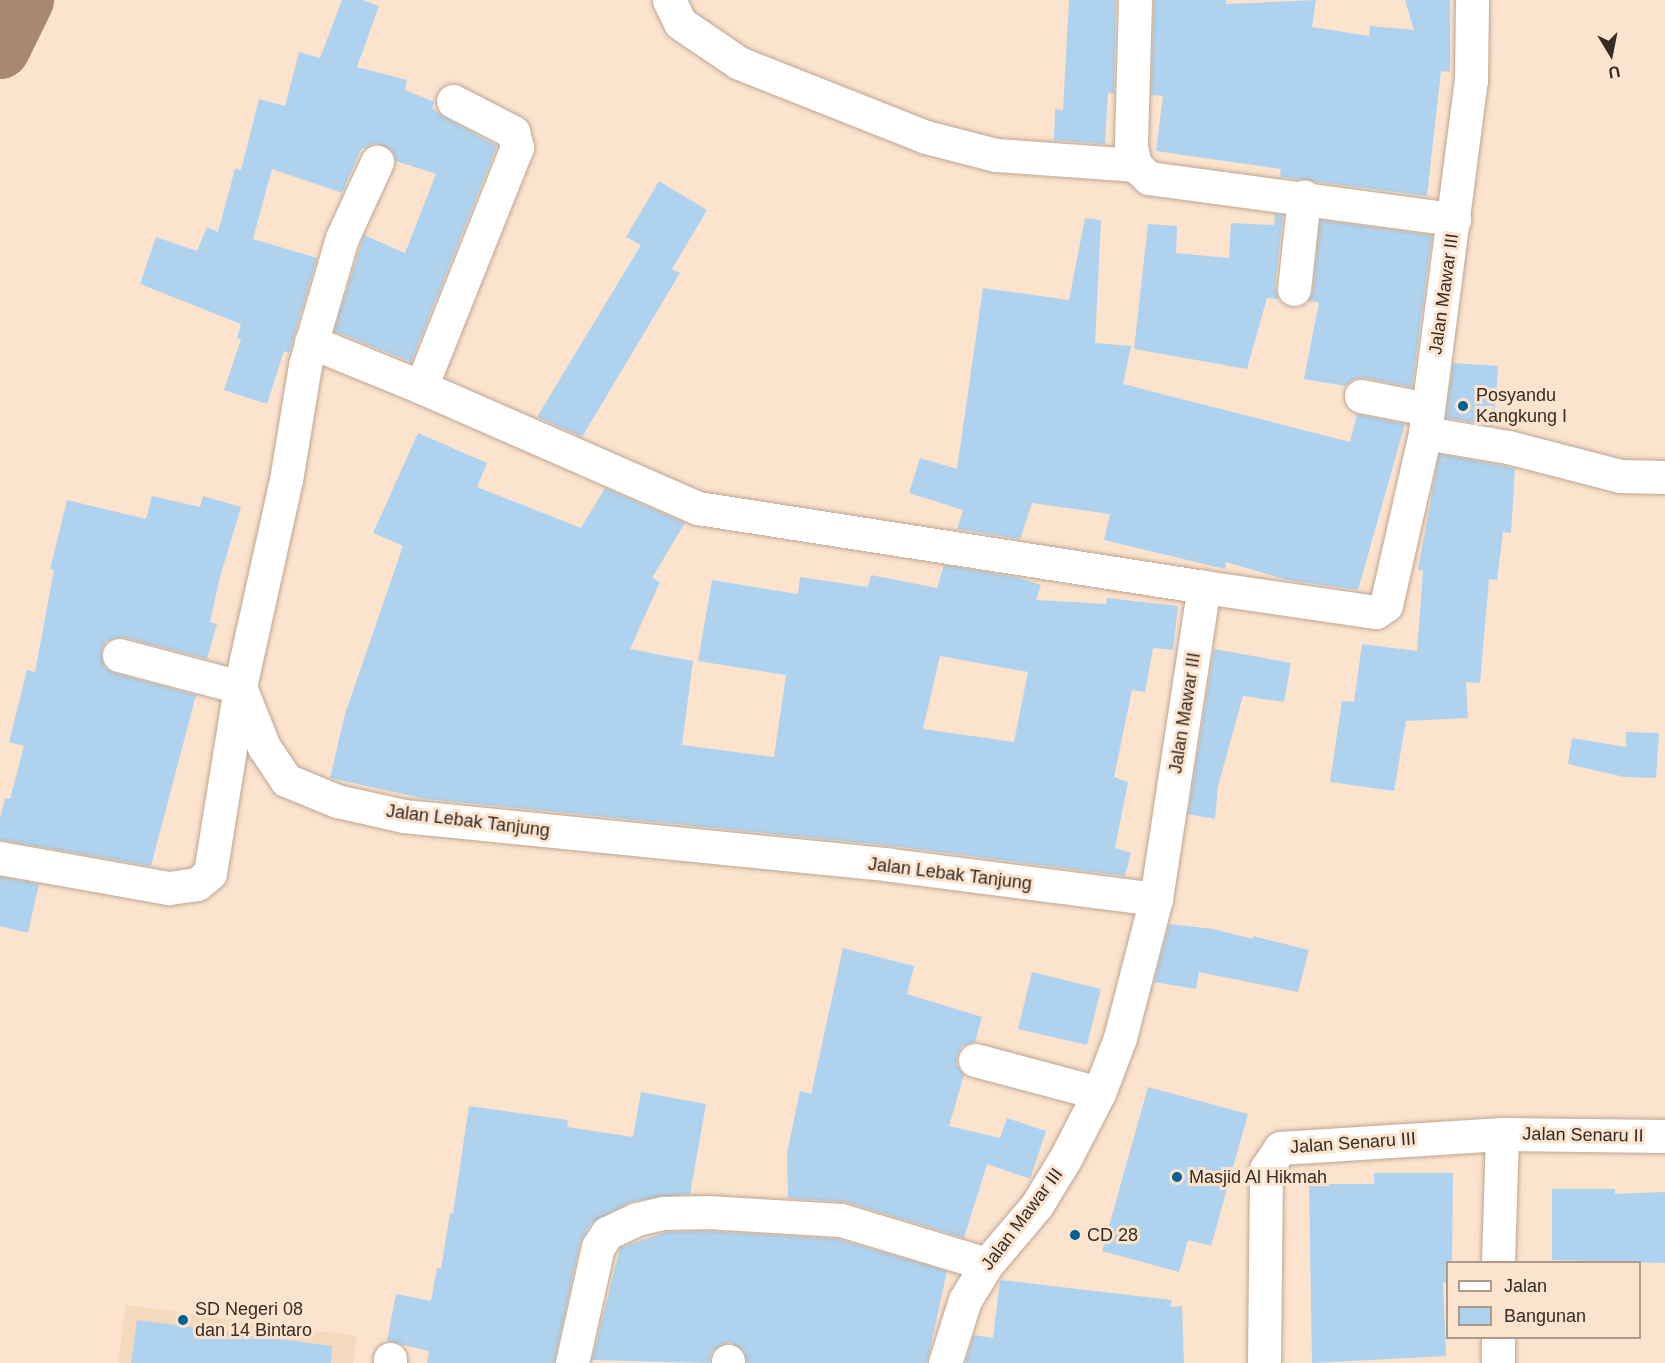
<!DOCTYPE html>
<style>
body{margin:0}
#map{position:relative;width:1665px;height:1363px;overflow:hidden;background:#fce3ce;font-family:Helvetica,sans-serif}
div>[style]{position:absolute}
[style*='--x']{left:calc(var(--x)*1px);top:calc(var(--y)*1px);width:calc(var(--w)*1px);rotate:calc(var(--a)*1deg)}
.built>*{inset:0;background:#f6d8bd}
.river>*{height:60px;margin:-30px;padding:0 30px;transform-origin:30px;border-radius:30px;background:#a8886e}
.building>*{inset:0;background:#afd3ee}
.roads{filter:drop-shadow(0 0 2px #bea692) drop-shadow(0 0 2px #bea692)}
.minor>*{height:33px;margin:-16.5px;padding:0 16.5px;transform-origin:16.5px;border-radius:16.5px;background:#fff}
.dots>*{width:16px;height:16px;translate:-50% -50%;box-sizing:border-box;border:3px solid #fce3ce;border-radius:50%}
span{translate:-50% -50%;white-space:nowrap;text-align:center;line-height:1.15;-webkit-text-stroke:6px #fce3ce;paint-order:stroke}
.street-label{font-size:18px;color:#352c24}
.poi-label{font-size:18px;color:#352c24}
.left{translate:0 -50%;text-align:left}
.legend{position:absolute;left:1446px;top:1261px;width:195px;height:78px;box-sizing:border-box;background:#fce3ce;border:2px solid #ac9a8a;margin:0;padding:8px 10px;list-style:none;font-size:18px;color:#352c24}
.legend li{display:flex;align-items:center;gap:12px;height:30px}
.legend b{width:30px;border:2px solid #ac9a8a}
.north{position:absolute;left:1581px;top:24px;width:60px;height:60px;-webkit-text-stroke:4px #fce3ce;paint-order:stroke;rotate:170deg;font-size:16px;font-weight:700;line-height:24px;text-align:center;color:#352c24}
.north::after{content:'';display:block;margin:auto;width:21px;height:27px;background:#352c24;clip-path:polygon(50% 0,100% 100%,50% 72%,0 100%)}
</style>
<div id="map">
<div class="built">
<i style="clip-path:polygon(126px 1305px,357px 1336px,353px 1363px,118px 1363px)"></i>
</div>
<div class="river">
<i style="--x:0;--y:49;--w:55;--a:-63.9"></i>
</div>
<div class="building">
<i style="clip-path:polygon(342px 0,363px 0,379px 6px,357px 67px,407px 80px,405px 90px,434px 102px,432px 108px,444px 117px,497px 146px,411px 362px,334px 331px,364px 235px,405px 253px,436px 174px,396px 161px,392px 151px,376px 143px,361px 149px,342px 193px,272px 169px,253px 239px,317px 258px,289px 353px,284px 351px,267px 404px,224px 390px,241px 339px,237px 338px,241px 324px,140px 284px,156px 237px,197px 251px,207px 227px,218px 232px,235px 169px,241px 170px,259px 99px,285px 106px,299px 52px,320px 58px)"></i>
<i style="clip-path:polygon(1069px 0,1116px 0,1114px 94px,1108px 93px,1105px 144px,1054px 140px,1055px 109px,1063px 110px)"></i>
<i style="clip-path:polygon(1154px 0,1226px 0,1226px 4px,1316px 0,1312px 27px,1369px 36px,1370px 26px,1414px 30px,1405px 0,1450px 0,1450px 72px,1441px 71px,1427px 196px,1280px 177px,1281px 169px,1156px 151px,1163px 96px,1151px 95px)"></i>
<i style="clip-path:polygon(659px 181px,707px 210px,672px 269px,680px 273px,582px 437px,537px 417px,641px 245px,626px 237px)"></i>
<i style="clip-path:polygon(1275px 214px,1283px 215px,1275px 287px,1279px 299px,1267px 298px,1247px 369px,1134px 349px,1148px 224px,1177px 226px,1176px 253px,1229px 258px,1231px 223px,1274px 225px)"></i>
<i style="clip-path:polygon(1085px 218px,1101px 220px,1095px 343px,1131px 346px,1123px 384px,1350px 442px,1357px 414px,1405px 424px,1358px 590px,1287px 580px,1226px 562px,1225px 569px,1104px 540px,1110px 514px,1032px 503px,1020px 539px,957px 529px,963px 510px,909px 493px,920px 458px,957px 469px,983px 288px,1069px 300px)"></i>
<i style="clip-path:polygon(1320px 220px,1432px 235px,1412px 387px,1364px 378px,1354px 379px,1345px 386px,1304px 379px,1319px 302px,1308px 301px,1313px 291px)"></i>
<i style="clip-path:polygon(1453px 363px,1498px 366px,1494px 426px,1446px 418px)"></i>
<i style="clip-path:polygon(evenodd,418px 433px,487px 463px,477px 487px,581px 528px,605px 488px,685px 523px,652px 578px,660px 582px,630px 649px,693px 661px,682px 745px,774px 757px,786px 675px,698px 661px,712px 580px,798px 594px,800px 577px,868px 587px,871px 575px,937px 588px,944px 565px,1016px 577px,1041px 585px,1036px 600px,1106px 604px,1107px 598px,1178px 606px,1173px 650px,1153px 648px,1145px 692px,1132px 690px,1114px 777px,1128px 782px,1115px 848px,1131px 853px,1125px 876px,893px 846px,426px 799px,330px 778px,345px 714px,403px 546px,373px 533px,418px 433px,940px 656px,1028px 672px,1014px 742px,923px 729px,940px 656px)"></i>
<i style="clip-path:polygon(1439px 454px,1515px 468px,1511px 533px,1503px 532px,1497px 580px,1489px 579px,1480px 683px,1466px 682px,1468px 718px,1406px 721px,1394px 791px,1330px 782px,1342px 701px,1354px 702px,1362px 644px,1417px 651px,1423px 571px,1418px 570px)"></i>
<i style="clip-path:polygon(152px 496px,200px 507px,203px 496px,241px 507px,220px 577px,210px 622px,217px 624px,207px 659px,123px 637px,106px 641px,101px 651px,105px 668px,114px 673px,196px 695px,151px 866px,0 840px,0 819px,5px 798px,10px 799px,24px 746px,9px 742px,27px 670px,35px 672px,54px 570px,50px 569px,67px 500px,146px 519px)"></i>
<i style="clip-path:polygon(1214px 649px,1291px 663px,1284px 702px,1243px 696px,1218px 786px,1215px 819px,1188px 814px)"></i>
<i style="clip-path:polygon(1626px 732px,1659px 733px,1656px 778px,1624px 777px,1568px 764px,1572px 738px,1626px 747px)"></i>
<i style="clip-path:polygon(0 877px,39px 884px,28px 933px,0 926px)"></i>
<i style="clip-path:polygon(1169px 924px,1214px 929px,1253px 939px,1253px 936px,1309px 950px,1298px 992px,1199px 972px,1196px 989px,1154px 982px)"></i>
<i style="clip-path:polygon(843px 948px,914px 966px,907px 994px,982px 1017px,975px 1042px,962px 1046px,957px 1055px,957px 1065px,964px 1075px,949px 1126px,1000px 1138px,1007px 1118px,1046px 1131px,1030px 1179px,987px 1164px,964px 1238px,846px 1202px,788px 1198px,787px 1153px,800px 1091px,811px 1094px)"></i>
<i style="clip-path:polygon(1032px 972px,1101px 989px,1087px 1045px,1018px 1029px)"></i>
<i style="clip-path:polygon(1148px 1087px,1248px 1114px,1211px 1246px,1188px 1240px,1179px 1272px,1102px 1251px)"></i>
<i style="clip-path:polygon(641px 1092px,706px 1104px,690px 1194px,633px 1201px,591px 1223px,580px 1243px,554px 1363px,427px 1363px,429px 1351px,387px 1341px,396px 1294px,431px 1301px,437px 1268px,441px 1269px,450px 1213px,453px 1213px,469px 1106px,568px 1120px,567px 1127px,633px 1137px)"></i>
<i style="clip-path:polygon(1374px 1173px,1453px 1173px,1452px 1263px,1448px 1263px,1448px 1283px,1443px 1282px,1446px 1356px,1312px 1363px,1309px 1184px,1374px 1184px)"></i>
<i style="clip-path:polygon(1552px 1189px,1615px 1189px,1615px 1194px,1665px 1192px,1665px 1263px,1552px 1260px)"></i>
<i style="clip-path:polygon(707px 1231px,838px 1239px,947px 1271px,927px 1363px,747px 1363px,744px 1351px,729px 1342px,712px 1351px,709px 1363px,592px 1360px,620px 1248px,666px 1232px)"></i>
<i style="clip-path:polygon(1000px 1280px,1172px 1300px,1170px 1307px,1182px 1306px,1184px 1363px,965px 1363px,974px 1335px,993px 1338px)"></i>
<i style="clip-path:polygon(137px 1320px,332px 1346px,331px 1363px,131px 1363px)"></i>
</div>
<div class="roads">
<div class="minor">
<i style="--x:669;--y:0;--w:25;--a:64"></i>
<i style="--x:680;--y:23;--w:71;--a:34.1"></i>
<i style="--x:739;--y:63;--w:201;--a:21.6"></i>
<i style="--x:926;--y:137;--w:72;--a:14.4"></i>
<i style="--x:996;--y:155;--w:139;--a:4.1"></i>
<i style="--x:1135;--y:0;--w:147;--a:91.6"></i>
<i style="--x:1131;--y:147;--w:18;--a:77"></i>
<i style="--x:1135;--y:165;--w:19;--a:43"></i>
<i style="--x:1149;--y:178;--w:308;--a:7.7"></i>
<i style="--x:453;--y:101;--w:68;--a:27.3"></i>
<i style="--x:513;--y:132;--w:16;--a:75"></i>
<i style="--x:517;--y:147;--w:258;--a:111.8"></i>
<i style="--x:421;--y:387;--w:302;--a:23.6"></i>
<i style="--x:698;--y:508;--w:512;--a:8.87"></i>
<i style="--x:1294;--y:289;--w:93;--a:-83.8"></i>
<i style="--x:311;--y:342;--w:119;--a:22.2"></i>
<i style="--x:1361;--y:396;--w:67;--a:11.1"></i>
<i style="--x:1425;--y:433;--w:84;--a:9.6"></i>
<i style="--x:1508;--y:447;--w:116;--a:14.5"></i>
<i style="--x:1620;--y:476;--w:45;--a:1.3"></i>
<i style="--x:119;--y:655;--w:125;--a:14.8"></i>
<i style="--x:240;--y:687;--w:65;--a:68.2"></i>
<i style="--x:264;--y:747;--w:40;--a:56"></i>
<i style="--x:286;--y:780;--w:55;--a:22.4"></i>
<i style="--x:337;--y:801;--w:69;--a:12.6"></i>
<i style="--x:404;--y:816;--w:489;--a:5.7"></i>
<i style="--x:891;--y:865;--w:267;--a:7.3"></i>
<i style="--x:0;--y:858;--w:172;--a:10.1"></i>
<i style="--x:169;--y:888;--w:28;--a:-8"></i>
<i style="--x:197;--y:884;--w:17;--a:-40"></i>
<i style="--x:210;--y:873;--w:188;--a:-80.8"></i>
<i style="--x:240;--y:687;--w:212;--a:-77.5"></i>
<i style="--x:286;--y:480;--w:117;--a:-80.6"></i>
<i style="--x:305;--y:365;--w:132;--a:-73.8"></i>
<i style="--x:342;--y:238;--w:84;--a:-65.3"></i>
<i style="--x:975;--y:1060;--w:128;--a:14.9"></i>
<i style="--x:1498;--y:1262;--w:128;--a:-88.2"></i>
<i style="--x:390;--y:1363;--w:4;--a:-90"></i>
<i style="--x:572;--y:1363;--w:119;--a:-77.4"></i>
<i style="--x:598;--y:1247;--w:17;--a:-57"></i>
<i style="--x:607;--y:1233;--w:33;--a:-25"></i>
<i style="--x:637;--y:1219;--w:28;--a:-13"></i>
<i style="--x:664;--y:1213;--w:43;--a:-1.3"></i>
<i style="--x:707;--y:1212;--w:134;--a:3.4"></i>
<i style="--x:841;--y:1220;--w:152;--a:16.8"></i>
<i style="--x:728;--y:1363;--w:2;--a:-90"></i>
<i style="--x:945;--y:1363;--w:66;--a:-72.4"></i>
<i style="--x:965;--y:1300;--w:42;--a:-58.6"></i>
<i style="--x:987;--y:1264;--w:77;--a:-49.7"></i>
<i style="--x:1037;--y:1205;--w:54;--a:-58.7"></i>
<i style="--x:1065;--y:1159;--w:74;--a:-62.7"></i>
<i style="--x:1099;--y:1093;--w:59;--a:-69.1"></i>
<i style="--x:1120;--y:1038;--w:144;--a:-75.5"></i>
<i style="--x:1156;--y:899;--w:316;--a:-81.3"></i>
<i style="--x:1204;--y:587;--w:174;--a:8.3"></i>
<i style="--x:1376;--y:612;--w:12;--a:-35"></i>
<i style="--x:1386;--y:605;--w:176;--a:-77.2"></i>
<i style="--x:1425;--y:433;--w:355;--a:-82.6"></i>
<i style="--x:1471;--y:81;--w:81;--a:-89.3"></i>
<i style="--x:1264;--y:1363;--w:194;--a:-89.4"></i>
<i style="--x:1266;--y:1169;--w:25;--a:-56"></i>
<i style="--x:1280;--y:1148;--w:222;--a:-3.6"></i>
<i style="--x:1502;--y:1134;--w:163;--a:0.7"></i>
<i style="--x:1498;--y:1363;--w:25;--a:-90"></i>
</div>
</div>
<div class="dots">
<i style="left:1463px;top:406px;background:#036191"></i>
<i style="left:1177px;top:1177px;background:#036191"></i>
<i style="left:1075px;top:1235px;background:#036191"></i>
<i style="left:183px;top:1320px;background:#036191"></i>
</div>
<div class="street-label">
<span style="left:1444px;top:294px;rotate:-82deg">Jalan Mawar III</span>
<span style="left:1185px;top:713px;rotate:-81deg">Jalan Mawar III</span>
<span style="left:468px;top:821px;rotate:7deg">Jalan Lebak Tanjung</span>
<span style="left:950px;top:874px;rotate:7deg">Jalan Lebak Tanjung</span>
<span style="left:1583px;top:1135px;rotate:1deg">Jalan Senaru II</span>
<span style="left:1353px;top:1143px;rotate:-4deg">Jalan Senaru III</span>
<span style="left:1022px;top:1219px;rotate:-53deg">Jalan Mawar III</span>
</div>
<div class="poi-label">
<span class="left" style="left:1476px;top:406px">Posyandu<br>Kangkung I</span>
<span class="left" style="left:1189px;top:1177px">Masjid Al Hikmah</span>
<span class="left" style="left:1087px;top:1235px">CD 28</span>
<span class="left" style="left:195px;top:1320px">SD Negeri 08<br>dan 14 Bintaro</span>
</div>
<ul class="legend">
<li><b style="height:8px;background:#fff"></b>Jalan</li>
<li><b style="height:16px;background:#afd3ee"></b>Bangunan</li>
</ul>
<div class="north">U</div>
</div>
